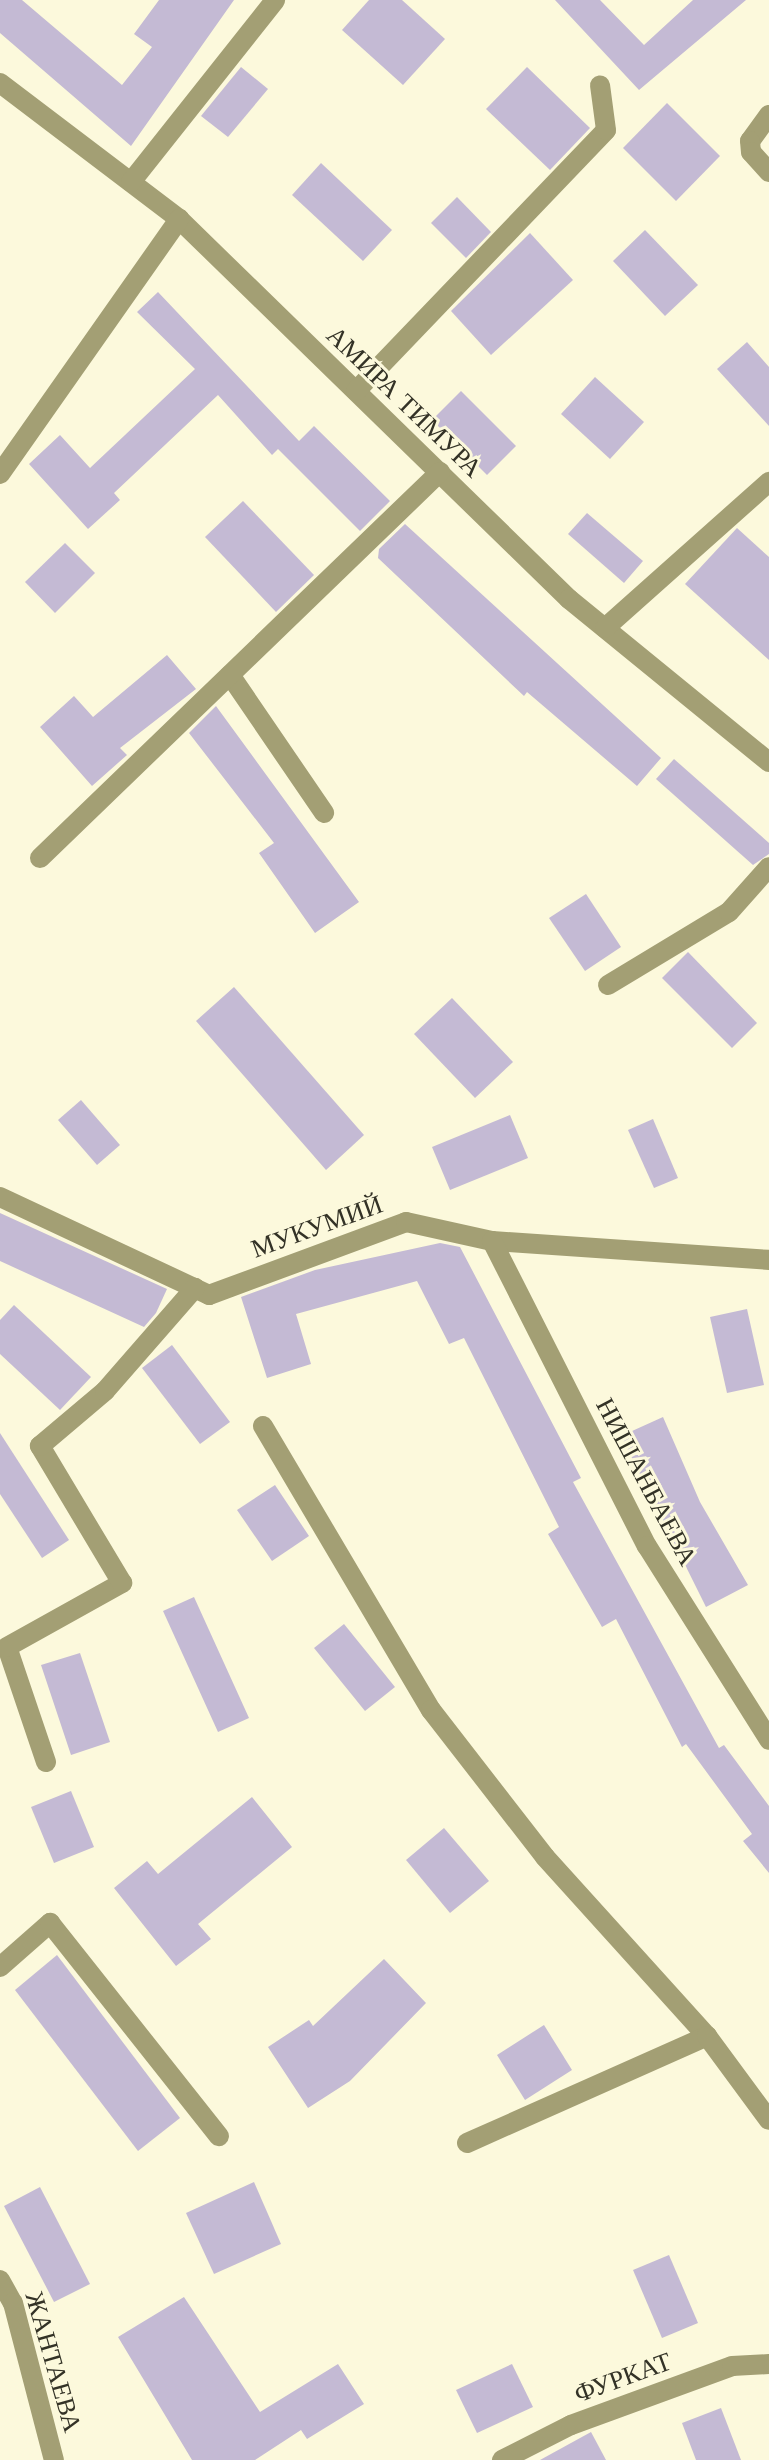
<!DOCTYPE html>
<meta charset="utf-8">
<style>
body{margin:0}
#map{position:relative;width:769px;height:2460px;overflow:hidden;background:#fcf9dc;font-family:"Libre Baskerville",serif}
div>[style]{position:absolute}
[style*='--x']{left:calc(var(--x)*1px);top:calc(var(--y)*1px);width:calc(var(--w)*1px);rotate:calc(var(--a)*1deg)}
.building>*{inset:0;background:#c4bad4}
.street>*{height:20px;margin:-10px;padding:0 10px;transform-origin:10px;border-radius:10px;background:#a39f74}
span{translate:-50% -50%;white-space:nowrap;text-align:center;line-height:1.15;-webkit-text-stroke:6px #fcf9dc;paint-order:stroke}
.street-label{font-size:26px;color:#333226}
</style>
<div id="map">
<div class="building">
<i style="clip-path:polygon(0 0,22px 0,122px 85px,152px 47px,134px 34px,159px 0,234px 0,131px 146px,0 33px)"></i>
<i style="clip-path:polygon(369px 0,402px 0,445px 39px,403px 85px,342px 30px)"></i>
<i style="clip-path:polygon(555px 0,600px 0,644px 45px,693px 0,746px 0,639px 90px)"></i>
<i style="clip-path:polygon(241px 67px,268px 89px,228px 137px,201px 116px)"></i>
<i style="clip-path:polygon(527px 67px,590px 128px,550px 170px,486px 109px)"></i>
<i style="clip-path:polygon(667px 103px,720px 156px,676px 201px,623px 148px)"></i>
<i style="clip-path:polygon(321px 163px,392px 230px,363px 261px,292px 195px)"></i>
<i style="clip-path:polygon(457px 197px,491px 232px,466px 258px,431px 223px)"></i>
<i style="clip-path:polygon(645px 230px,698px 285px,665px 316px,613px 261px)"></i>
<i style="clip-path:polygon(530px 233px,573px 280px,491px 355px,451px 311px)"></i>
<i style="clip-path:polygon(158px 292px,299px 441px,314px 426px,390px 501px,360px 531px,278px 449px,272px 455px,218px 395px,114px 493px,120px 500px,88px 529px,29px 464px,60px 435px,90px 468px,195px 369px,137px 312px)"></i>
<i style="clip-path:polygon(747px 342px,769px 367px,769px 426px,717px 369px)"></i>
<i style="clip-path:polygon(595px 377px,644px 422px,610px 459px,561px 414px)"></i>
<i style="clip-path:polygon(461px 391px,516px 446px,487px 475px,432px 420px)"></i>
<i style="clip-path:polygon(243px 501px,314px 575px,276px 612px,205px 537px)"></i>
<i style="clip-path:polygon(587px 513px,643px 561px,624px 583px,568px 534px)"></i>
<i style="clip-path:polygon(405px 524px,661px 758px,637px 786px,527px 692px,524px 696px,378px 558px,379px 549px)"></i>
<i style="clip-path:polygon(737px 528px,769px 557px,769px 660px,685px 584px)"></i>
<i style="clip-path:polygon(65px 543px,95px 573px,55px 613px,25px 582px)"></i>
<i style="clip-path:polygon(167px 655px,196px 689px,120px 748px,127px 755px,92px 786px,40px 727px,74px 696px,93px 717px)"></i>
<i style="clip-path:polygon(216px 706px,359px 902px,315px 933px,259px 853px,274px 843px,189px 733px)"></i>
<i style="clip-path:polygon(674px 759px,769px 843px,769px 854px,753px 865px,656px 779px)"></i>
<i style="clip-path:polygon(586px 894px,621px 947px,585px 971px,549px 918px)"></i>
<i style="clip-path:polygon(688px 952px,757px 1023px,732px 1048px,662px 978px)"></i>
<i style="clip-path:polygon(234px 987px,364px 1135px,326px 1170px,196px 1021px)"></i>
<i style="clip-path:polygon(452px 998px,513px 1062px,475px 1098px,414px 1034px)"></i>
<i style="clip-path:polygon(81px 1100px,120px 1145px,97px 1165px,58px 1120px)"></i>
<i style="clip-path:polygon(510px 1115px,528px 1158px,450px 1190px,432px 1147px)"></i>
<i style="clip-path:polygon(653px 1119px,678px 1178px,654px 1188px,628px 1130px)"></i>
<i style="clip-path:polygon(0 1213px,167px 1289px,156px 1313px,144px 1327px,0 1261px)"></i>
<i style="clip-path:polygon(440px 1243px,460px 1247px,581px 1478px,573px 1482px,719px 1748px,724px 1745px,769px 1806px,769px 1873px,743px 1841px,752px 1834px,686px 1744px,682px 1747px,616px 1619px,602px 1627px,548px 1534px,559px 1527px,464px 1338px,449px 1344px,417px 1281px,296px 1314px,311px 1364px,267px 1378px,241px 1297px,315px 1270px)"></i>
<i style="clip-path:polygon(14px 1305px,91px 1377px,60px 1410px,0 1354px,0 1320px)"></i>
<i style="clip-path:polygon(747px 1309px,764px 1385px,727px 1393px,710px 1317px)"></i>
<i style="clip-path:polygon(172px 1345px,230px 1422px,200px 1444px,142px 1368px)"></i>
<i style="clip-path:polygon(663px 1417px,700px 1502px,748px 1585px,706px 1607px,621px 1436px)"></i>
<i style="clip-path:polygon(0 1433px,69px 1540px,42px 1558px,0 1494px)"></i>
<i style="clip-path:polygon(275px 1485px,309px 1536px,272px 1561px,237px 1510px)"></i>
<i style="clip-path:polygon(194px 1597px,249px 1718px,218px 1732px,163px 1611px)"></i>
<i style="clip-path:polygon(344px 1624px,395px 1687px,365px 1711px,314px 1648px)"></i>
<i style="clip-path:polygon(80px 1653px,110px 1742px,71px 1755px,41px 1665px)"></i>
<i style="clip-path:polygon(71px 1791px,94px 1847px,54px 1863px,31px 1807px)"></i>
<i style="clip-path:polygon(252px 1797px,292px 1847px,198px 1924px,211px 1939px,176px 1966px,114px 1888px,147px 1861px,158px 1874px)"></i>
<i style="clip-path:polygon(444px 1828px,489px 1881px,450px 1913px,406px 1860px)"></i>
<i style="clip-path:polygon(57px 1955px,180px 2118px,138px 2151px,15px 1990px)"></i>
<i style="clip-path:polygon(384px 1959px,426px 2003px,350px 2081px,308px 2108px,268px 2047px,309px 2020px,313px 2026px)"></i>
<i style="clip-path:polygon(544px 2025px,572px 2070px,525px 2100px,497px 2055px)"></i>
<i style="clip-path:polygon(254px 2182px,281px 2244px,214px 2274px,186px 2213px)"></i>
<i style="clip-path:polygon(40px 2187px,90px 2284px,54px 2302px,4px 2206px)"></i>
<i style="clip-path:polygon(669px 2255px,698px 2323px,662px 2338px,633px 2270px)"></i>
<i style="clip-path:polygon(184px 2297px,260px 2412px,338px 2364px,364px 2404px,307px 2439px,301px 2430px,255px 2460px,192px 2460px,118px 2337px)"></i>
<i style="clip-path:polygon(512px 2364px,533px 2407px,477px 2433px,456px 2390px)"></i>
<i style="clip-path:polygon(721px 2408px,741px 2460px,696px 2460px,682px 2423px)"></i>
<i style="clip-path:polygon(591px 2432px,606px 2460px,540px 2460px)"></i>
</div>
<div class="street">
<i style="--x:0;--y:83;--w:225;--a:37.2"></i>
<i style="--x:179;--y:219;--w:545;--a:44.26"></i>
<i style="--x:569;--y:599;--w:258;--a:39.2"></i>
<i style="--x:769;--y:115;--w:32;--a:126"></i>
<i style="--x:750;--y:141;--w:11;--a:85"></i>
<i style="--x:751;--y:152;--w:27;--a:48"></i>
<i style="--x:131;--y:182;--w:232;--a:-51.6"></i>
<i style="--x:356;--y:391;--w:361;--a:-46.2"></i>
<i style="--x:606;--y:130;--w:45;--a:-97.6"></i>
<i style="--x:0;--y:474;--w:312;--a:-54.9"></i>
<i style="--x:605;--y:628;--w:220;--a:-41.7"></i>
<i style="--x:230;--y:675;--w:167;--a:55.7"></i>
<i style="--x:40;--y:858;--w:556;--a:-43.98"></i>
<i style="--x:608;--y:985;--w:141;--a:-31.1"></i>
<i style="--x:729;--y:912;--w:60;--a:-48.4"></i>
<i style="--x:0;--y:1197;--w:231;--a:25.1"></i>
<i style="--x:209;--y:1295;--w:210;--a:-20.3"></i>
<i style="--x:406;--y:1222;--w:88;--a:12.5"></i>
<i style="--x:492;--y:1241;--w:278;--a:3.9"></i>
<i style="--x:492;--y:1241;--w:342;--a:63.1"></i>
<i style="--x:647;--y:1546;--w:229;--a:57.8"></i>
<i style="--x:263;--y:1426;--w:330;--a:59.4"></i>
<i style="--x:431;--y:1710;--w:186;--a:52.2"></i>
<i style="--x:545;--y:1857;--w:241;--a:47.9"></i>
<i style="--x:46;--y:1762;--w:121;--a:-108.7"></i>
<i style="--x:7;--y:1647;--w:132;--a:-29.1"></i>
<i style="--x:122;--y:1583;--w:160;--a:-120.9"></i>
<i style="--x:40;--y:1446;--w:85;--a:-40.2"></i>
<i style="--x:105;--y:1391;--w:137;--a:-48.9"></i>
<i style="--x:0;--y:1967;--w:67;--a:-41.3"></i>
<i style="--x:50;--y:1923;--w:272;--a:51.6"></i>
<i style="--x:467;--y:2143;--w:263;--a:-24"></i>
<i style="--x:707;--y:2036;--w:104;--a:53.6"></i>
<i style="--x:0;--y:2280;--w:26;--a:61"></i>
<i style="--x:13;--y:2303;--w:162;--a:75.4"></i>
<i style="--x:502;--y:2460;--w:77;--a:-26.9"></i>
<i style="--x:571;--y:2425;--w:171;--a:-20.1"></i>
<i style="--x:732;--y:2366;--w:37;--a:-3"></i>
</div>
<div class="street-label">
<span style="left:404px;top:402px;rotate:44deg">АМИРА ТИМУРА</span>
<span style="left:317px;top:1227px;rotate:-20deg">МУКУМИЙ</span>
<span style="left:646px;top:1482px;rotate:62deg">НИШАНБАЕВА</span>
<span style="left:53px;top:2362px;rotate:74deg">ЖАНТАЕВА</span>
<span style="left:623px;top:2378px;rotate:-20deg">ФУРКАТ</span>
</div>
</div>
